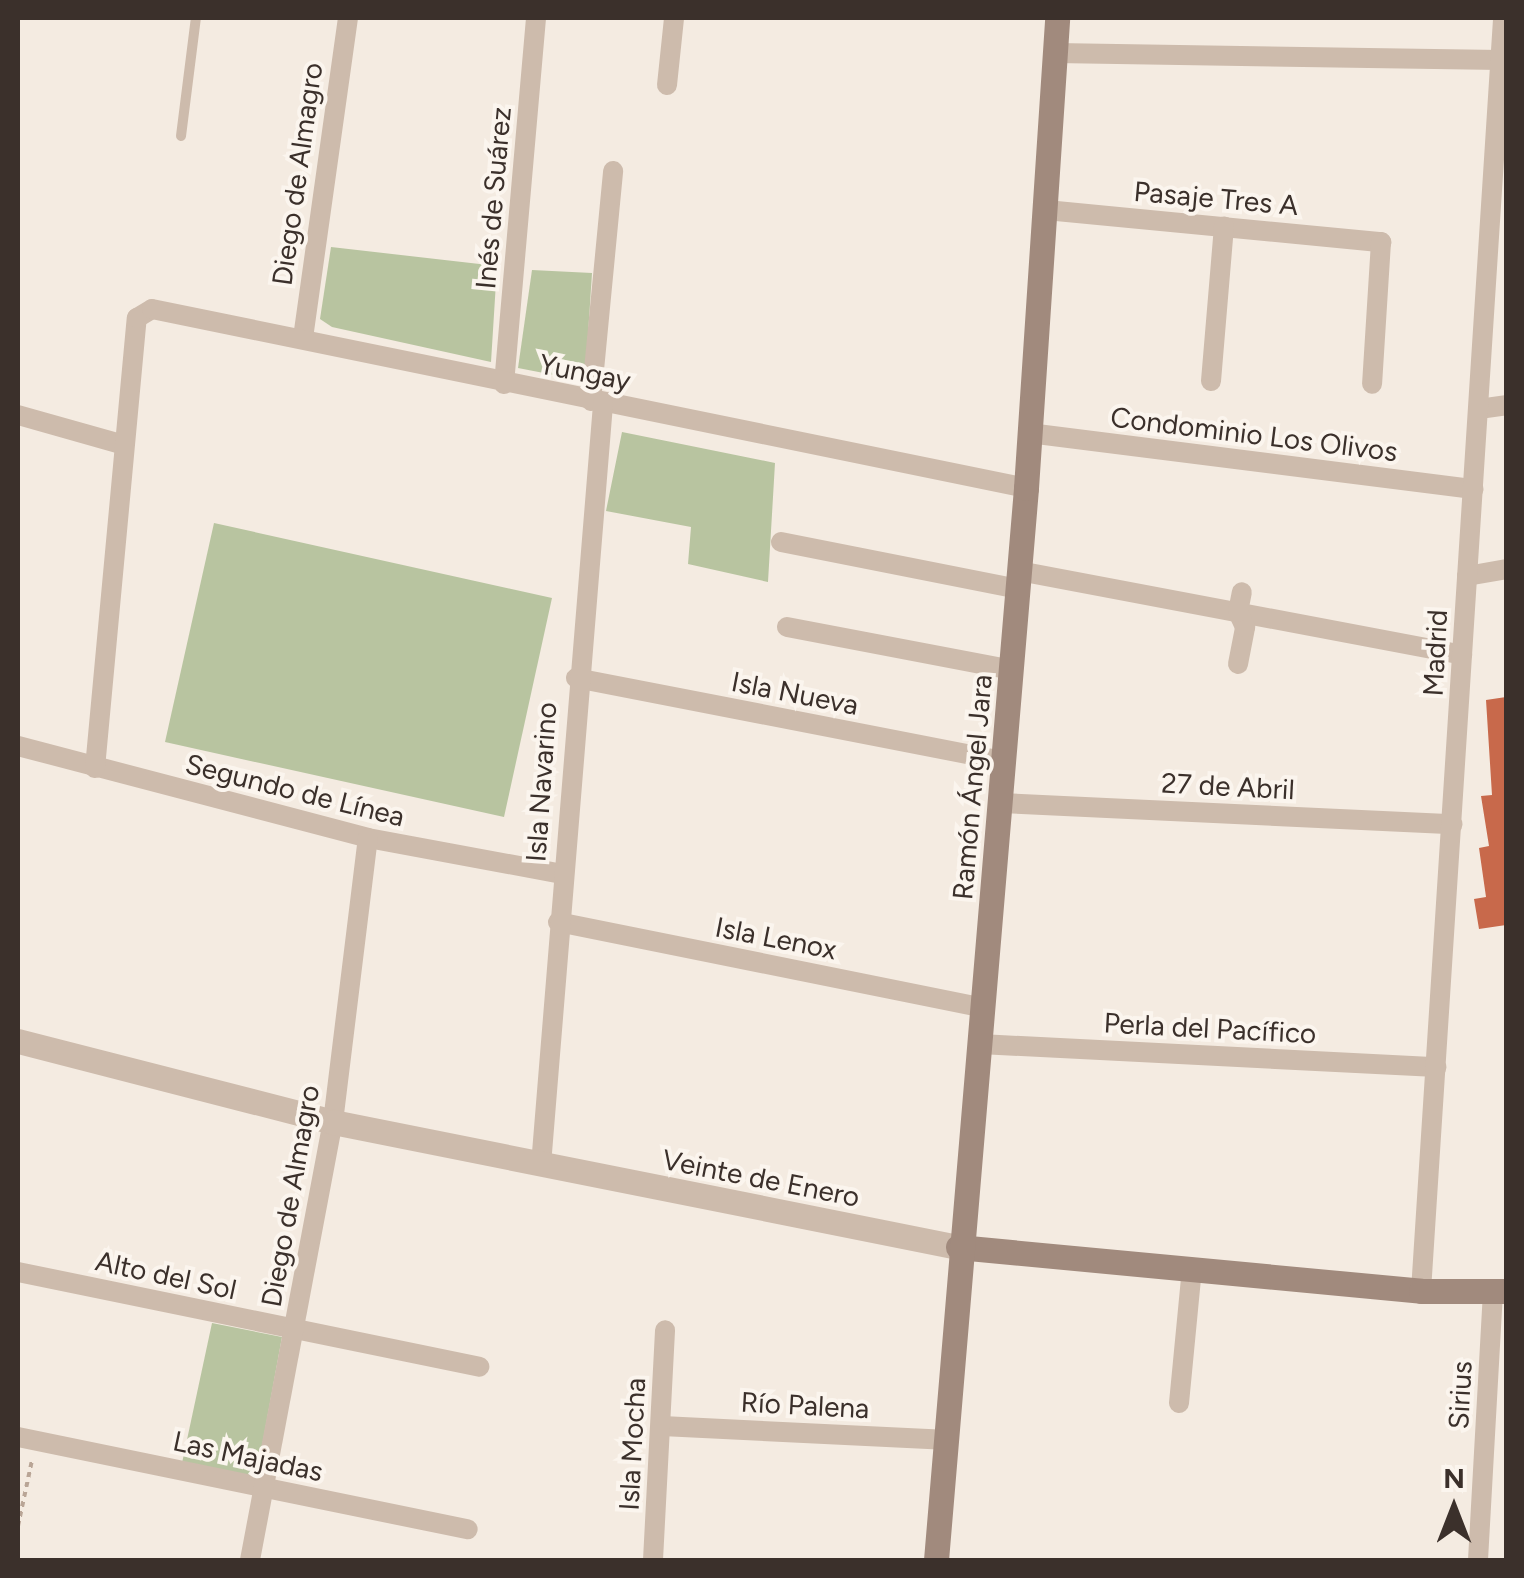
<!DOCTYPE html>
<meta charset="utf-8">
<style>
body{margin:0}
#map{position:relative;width:1524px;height:1578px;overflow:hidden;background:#f4ebe1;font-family:Figtree,sans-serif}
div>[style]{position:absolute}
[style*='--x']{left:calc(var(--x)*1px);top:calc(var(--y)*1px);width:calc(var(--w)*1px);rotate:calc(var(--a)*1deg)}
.green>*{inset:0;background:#b8c4a0}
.building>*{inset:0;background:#c8694b}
.path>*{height:4px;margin-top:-2px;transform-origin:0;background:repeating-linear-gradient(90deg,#b9a596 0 5px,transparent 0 10px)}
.service>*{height:10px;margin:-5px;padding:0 5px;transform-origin:5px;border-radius:5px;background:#cdbbac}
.minor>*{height:20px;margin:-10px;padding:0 10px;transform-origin:10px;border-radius:10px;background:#cdbbac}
.tertiary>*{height:25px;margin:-12.5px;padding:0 12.5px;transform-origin:12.5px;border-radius:12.5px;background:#cdbbac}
.secondary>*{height:25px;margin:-12.5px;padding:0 12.5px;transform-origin:12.5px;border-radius:12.5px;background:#a18a7d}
span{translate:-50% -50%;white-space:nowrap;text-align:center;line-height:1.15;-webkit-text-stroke:8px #fbf5ee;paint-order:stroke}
.street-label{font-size:28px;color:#3b302b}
.frame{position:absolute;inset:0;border:20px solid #3b302b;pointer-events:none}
.north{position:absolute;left:1404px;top:1458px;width:100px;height:100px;-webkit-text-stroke:8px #fbf5ee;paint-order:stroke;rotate:0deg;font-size:28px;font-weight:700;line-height:40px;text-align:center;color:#3b302b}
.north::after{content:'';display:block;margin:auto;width:35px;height:45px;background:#3b302b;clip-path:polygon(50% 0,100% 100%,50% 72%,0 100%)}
</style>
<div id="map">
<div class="green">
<i style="clip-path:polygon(331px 247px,497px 266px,491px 362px,332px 327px,320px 319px)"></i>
<i style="clip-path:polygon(532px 270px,592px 273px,585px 381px,518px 368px)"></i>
<i style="clip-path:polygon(622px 432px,775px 463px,768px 582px,688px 564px,691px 527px,606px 511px)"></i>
<i style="clip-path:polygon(214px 523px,552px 598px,504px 817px,165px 742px)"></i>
<i style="clip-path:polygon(212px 1323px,282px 1337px,256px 1479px,182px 1463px)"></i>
</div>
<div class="building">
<i style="clip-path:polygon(1506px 697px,1506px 925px,1479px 929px,1474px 899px,1486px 897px,1479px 848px,1489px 846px,1481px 796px,1492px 795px,1486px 700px)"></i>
</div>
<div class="path">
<i style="--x:18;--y:1526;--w:67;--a:-78"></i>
</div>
<div class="service">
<i style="--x:181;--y:136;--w:119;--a:-82.8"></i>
</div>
<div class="minor">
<i style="--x:1055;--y:53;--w:445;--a:0.9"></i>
<i style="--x:667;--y:85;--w:67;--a:-84"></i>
<i style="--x:1046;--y:210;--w:337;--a:5.5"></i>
<i style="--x:1381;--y:242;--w:142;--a:93.6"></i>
<i style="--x:303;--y:338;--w:323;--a:-82"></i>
<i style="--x:1211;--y:381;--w:155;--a:-85.2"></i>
<i style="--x:504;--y:384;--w:367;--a:-85"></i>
<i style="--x:591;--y:401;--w:231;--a:-84.5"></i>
<i style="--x:1479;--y:409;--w:27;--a:-8"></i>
<i style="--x:18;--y:415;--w:110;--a:15.8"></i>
<i style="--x:1029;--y:433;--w:448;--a:7.2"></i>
<i style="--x:781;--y:542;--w:242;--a:11.2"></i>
<i style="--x:1019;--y:571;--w:451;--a:10.7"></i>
<i style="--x:1467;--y:576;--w:40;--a:-10"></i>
<i style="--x:787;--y:627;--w:229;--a:10.8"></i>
<i style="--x:1238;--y:664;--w:38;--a:-79"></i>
<i style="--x:1245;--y:627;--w:17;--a:-115"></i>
<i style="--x:1238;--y:612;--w:20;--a:-79"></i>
<i style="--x:576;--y:678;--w:436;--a:11"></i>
<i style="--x:18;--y:746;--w:362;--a:14.7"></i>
<i style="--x:368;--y:838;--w:197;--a:10.5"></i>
<i style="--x:95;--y:768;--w:452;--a:-84.7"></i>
<i style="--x:137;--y:318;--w:17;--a:-31"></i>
<i style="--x:152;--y:309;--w:892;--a:11.57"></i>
<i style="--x:1001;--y:803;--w:452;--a:2.7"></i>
<i style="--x:558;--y:922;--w:435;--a:11.4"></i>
<i style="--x:980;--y:1044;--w:457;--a:2.9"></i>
<i style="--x:541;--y:1165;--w:764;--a:-85.34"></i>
<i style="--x:18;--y:1272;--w:471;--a:11.6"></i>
<i style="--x:1421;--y:1291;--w:1276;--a:-86.31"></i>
<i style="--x:1179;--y:1403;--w:136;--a:-84.5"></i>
<i style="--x:662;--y:1426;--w:282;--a:2.8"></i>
<i style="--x:18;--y:1437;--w:459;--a:11.6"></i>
<i style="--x:250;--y:1560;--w:446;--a:-79.3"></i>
<i style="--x:333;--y:1122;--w:286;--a:-83"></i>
<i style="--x:653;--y:1560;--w:230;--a:-87"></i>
<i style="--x:1478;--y:1560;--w:268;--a:-86.8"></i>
</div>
<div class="tertiary">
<i style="--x:18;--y:1041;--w:325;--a:14.4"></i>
<i style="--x:333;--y:1122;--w:637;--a:11.31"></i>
</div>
<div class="secondary">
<i style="--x:958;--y:1247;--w:465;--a:5.4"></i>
<i style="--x:1421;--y:1291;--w:85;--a:0"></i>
<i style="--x:936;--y:1560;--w:1076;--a:-85.2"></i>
<i style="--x:1026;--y:488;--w:471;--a:-86.2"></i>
</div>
<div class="street-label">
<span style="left:297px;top:174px;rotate:-82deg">Diego de Almagro</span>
<span style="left:493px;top:198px;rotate:-85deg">Inés de Suárez</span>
<span style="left:1216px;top:198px;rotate:5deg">Pasaje Tres A</span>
<span style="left:585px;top:372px;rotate:11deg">Yungay</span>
<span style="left:1254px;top:434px;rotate:7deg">Condominio Los Olivos</span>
<span style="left:1435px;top:653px;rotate:-87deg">Madrid</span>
<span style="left:795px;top:693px;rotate:11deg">Isla Nueva</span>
<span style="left:541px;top:782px;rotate:-86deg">Isla Navarino</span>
<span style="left:1228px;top:786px;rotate:3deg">27 de Abril</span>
<span style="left:972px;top:787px;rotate:-85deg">Ramón Ángel Jara</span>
<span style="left:295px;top:790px;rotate:14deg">Segundo de Línea</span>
<span style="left:776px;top:938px;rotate:11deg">Isla Lenox</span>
<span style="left:1210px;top:1028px;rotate:3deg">Perla del Pacífico</span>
<span style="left:761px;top:1178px;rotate:11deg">Veinte de Enero</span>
<span style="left:290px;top:1196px;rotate:-80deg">Diego de Almagro</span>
<span style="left:166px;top:1275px;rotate:12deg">Alto del Sol</span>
<span style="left:1460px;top:1395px;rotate:-87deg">Sirius</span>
<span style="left:805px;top:1405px;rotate:3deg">Río Palena</span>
<span style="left:632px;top:1444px;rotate:-87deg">Isla Mocha</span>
<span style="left:248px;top:1456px;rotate:12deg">Las Majadas</span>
</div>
<div class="frame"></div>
<div class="north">N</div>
</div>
